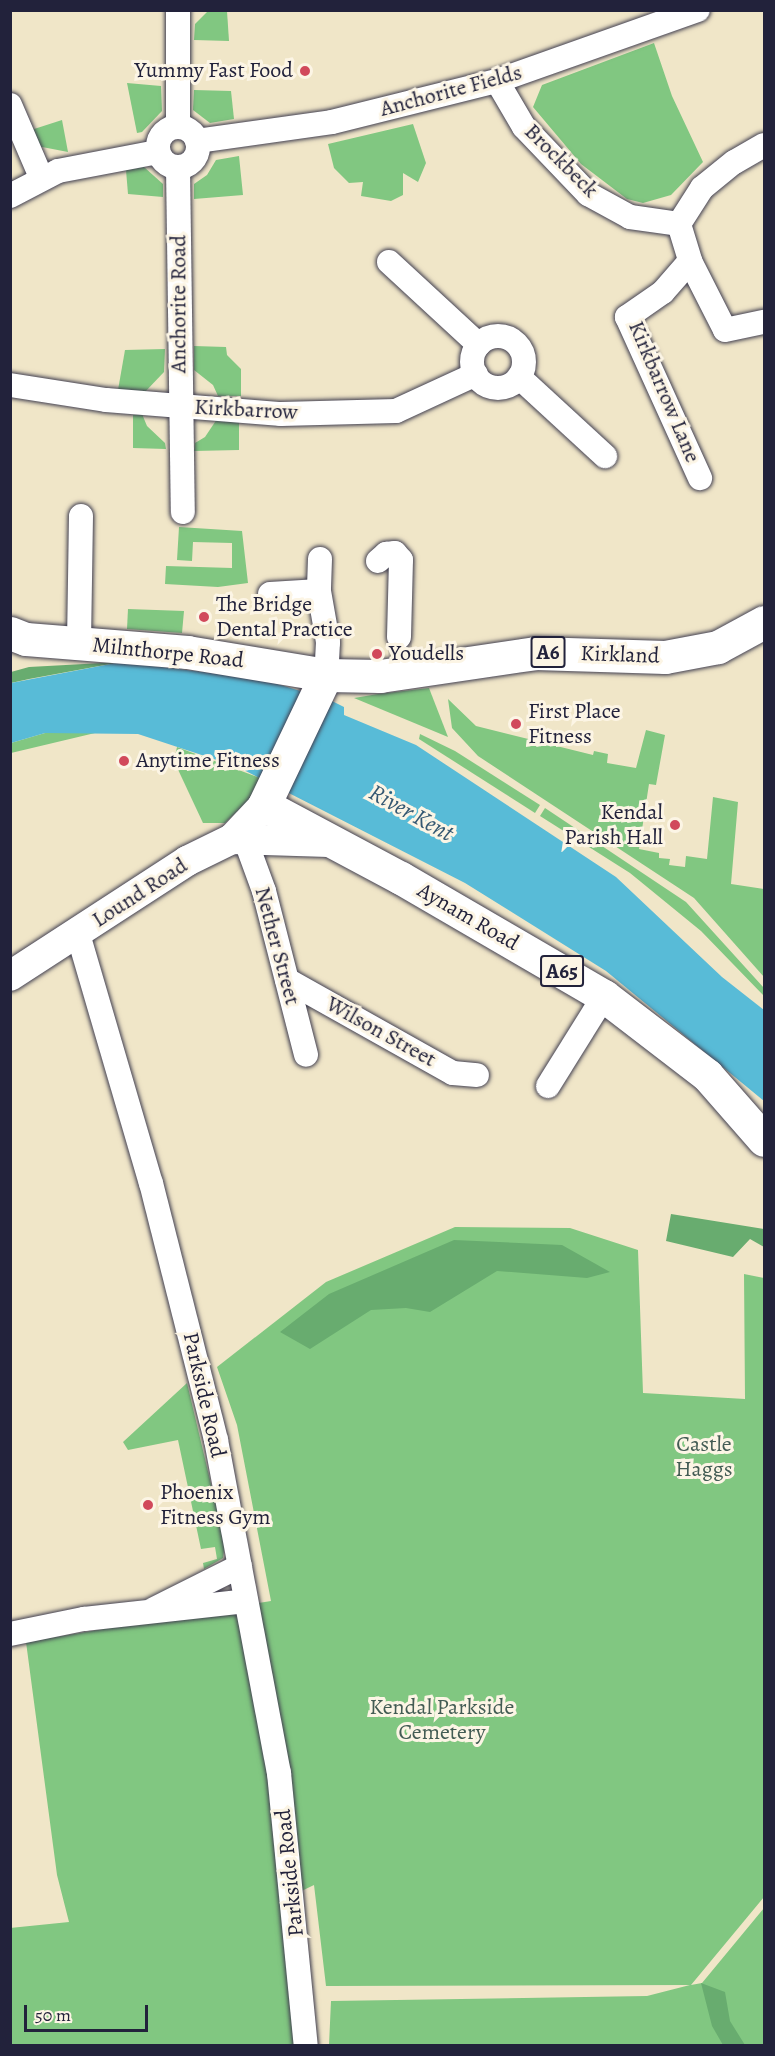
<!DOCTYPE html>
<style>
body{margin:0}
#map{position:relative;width:775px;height:2056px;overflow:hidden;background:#f0e6c8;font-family:Alegreya,serif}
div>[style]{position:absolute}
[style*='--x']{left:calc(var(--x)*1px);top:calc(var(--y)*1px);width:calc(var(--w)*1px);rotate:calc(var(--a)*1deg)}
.green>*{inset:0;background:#81c781}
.forest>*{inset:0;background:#68ac6f}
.water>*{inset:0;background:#58bbd7}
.minor-tunnel>*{height:24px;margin-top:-12px;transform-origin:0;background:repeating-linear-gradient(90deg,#c7bfac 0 24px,transparent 0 36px)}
.roads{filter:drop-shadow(0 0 2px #413f50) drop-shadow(0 0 2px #413f50)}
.minor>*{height:24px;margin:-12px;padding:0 12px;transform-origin:12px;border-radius:12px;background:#fff}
.minor>.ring{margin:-12px;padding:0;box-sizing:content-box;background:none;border:24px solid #fff;border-radius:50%}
.major>*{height:30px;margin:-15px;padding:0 15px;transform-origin:15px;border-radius:15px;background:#fff}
.highway>*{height:33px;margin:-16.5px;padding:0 16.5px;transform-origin:16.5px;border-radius:16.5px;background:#fff}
.dots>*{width:16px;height:16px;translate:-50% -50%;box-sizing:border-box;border:3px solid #fcf5e5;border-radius:50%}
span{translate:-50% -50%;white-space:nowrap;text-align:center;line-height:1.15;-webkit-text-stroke:6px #fcf5e5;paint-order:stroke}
.shield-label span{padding:2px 4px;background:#fcf5e5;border:2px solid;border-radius:4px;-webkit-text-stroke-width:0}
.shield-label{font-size:21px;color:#22223b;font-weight:700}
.poi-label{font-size:22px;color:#22223b}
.right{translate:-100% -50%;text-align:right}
.left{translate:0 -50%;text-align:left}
.street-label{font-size:22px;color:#22223b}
.park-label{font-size:22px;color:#435c54}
.water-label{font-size:24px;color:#355872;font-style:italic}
.frame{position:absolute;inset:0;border:12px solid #22223b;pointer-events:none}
.scale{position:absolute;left:24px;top:2005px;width:124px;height:27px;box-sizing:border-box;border:3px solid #22223b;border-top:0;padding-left:8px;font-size:18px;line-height:21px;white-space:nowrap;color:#22223b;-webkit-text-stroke:4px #fcf5e5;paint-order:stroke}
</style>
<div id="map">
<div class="green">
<div style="clip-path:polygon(209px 10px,227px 11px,229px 41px,194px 40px,195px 24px)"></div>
<div style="clip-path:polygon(654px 43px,672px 96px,703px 162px,671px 195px,643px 203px,627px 199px,581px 164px,533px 107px,542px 85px)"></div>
<div style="clip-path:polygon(127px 83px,161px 86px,162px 111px,142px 132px,137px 133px)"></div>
<div style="clip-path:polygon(194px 90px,231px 91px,234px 119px,210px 123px,193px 110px)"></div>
<div style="clip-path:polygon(62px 120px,68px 152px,37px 146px,31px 130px)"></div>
<div style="clip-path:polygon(413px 124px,426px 163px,418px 182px,403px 173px,403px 195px,391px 201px,361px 196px,363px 182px,349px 183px,334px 168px,328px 144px)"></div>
<div style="clip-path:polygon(239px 156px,243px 195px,194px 199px,194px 184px,207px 175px,216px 160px)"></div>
<div style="clip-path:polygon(144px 167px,163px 184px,163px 197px,128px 194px,126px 170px)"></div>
<div style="clip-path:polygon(194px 346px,226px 347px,227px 355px,241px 369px,241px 396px,218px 396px,213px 385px,194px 370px)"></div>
<div style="clip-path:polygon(165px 349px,164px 372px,144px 393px,118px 390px,125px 350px)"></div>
<div style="clip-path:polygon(142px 414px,147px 426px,165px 443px,166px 449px,133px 448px,133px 415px)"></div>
<div style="clip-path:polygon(217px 419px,239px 419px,239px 450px,194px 451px,195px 443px,205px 437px)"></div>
<div style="clip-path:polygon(179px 527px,242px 531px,248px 583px,218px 587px,165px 584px,166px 566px,232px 568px,232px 543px,193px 542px,192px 561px,177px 560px)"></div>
<div style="clip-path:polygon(128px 609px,184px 611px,182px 633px,127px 629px)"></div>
<div style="clip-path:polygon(429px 688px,448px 737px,354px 698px,378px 694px)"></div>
<div style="clip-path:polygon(448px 699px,476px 726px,593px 755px,594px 751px,608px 754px,607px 763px,636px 768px,646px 730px,665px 735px,656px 785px,649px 784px,639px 849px,659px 853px,659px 858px,670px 859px,669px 865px,685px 867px,686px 856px,707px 859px,713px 797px,738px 802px,731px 884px,764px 889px,764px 977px,694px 898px,478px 756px,452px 728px)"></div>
<div style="clip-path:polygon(45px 733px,95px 733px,11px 753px,11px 743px)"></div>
<div style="clip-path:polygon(420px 734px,455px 751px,540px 805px,535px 813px,419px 739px)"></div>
<div style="clip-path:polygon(177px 747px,263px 779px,259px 790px,225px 823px,203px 823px,174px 761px)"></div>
<div style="clip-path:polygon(545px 808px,686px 902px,764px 988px,764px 996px,701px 931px,630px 873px,540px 816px)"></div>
<div style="clip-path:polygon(455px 1227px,570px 1228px,638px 1250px,643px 1393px,745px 1399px,744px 1274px,764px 1278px,764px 1897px,691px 1985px,702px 1983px,764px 1908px,764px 2045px,329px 2045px,331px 2001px,647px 1996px,690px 1985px,326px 1986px,314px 1885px,287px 1898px,302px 2045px,11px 2045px,10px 1928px,69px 1922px,57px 1875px,26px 1642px,271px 1601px,237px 1425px,217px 1367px,326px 1282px)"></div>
<div style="clip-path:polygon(187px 1383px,225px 1543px,223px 1558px,204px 1569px,203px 1563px,217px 1559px,215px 1547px,201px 1549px,178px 1440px,128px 1450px,123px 1442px)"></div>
</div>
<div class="forest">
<div style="clip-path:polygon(121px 662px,29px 679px,11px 683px,11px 672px,29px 667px)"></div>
<div style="clip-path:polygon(671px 1214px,764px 1229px,764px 1247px,750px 1239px,733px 1257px,666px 1241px)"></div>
<div style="clip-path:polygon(454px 1240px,562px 1245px,610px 1272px,587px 1278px,497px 1271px,430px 1312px,406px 1308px,371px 1310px,310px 1349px,280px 1332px,329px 1294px)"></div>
<div style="clip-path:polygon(701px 1983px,725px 1992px,730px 2021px,745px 2045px,723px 2045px,712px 2026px)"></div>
</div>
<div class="water">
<div style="clip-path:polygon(121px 662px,261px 679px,330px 700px,344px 707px,344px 715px,416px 745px,616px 877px,722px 977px,764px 1010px,764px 1101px,606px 971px,465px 883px,238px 767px,138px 734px,45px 733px,11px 743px,11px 683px)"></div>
</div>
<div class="minor-tunnel">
<div style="--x:399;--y:637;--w:21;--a:85"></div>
</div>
<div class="roads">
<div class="minor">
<div style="--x:178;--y:10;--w:116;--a:90"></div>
<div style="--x:497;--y:81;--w:53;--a:59.6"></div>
<div style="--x:524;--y:127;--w:93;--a:46.3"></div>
<div style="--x:588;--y:194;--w:48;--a:28.7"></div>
<div style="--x:630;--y:217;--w:49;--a:8.1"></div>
<div style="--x:10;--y:105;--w:78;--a:66.7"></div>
<div class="ring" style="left:158px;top:127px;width:16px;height:16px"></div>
<div style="--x:197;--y:141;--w:136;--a:-8"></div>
<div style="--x:332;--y:122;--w:170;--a:-14"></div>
<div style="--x:497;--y:81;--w:213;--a:-19.5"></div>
<div style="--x:764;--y:145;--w:34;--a:150"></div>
<div style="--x:734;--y:162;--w:41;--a:140.9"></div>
<div style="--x:702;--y:188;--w:43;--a:122.6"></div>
<div style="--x:679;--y:224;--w:39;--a:73"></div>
<div style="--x:690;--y:261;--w:77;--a:63.1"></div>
<div style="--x:725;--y:330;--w:40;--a:-12"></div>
<div style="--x:178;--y:167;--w:345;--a:89.2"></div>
<div style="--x:10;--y:196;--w:54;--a:-27.5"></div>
<div style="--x:58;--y:171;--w:102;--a:-10.8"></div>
<div style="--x:690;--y:261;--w:41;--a:131.1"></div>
<div style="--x:663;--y:292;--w:44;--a:145.2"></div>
<div style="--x:627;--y:317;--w:177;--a:65.6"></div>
<div style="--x:389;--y:262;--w:122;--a:42.7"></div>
<div class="ring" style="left:472px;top:336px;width:28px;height:28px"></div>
<div style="--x:519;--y:377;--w:117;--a:42.6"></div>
<div style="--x:10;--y:385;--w:97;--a:8.9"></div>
<div style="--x:106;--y:400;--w:176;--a:4.6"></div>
<div style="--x:281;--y:414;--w:115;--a:-1.5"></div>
<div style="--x:396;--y:411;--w:88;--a:-24.8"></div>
<div style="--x:320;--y:559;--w:32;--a:92"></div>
<div style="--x:319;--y:591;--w:52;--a:80"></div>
<div style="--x:328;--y:642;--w:33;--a:93"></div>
<div style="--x:378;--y:561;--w:11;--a:-41"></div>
<div style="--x:386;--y:554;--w:9;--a:-6"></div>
<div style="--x:395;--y:553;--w:9;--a:49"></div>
<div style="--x:401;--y:560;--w:77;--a:91.5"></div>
<div style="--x:270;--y:594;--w:49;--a:-3.5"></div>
<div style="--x:79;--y:643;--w:127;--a:-89.1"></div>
<div style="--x:245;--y:839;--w:55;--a:69.9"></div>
<div style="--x:264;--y:891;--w:169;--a:75.6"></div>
<div style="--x:78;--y:934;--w:259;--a:73.7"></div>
<div style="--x:151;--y:1183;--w:265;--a:75.8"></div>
<div style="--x:216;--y:1440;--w:339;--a:79.3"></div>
<div style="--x:279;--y:1773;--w:274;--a:84.4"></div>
<div style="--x:287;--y:980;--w:190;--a:29.3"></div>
<div style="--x:453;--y:1073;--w:24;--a:5"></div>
<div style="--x:548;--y:1086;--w:106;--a:-58.1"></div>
<div style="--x:154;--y:1609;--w:96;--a:-26.6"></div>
<div style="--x:10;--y:1634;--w:76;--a:-11.5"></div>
<div style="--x:84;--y:1619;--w:163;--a:-6.3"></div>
</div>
<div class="major">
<div style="--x:232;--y:839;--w:97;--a:1.8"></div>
<div style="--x:10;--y:976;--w:211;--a:-33"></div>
<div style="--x:187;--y:861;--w:50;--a:-26.1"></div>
<div style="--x:232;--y:839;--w:47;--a:-46.7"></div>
</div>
<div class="highway">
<div style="--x:10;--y:633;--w:17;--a:21"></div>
<div style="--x:26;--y:639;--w:162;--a:4.6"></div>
<div style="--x:187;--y:652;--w:141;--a:9.4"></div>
<div style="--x:326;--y:675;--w:54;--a:1.1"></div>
<div style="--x:380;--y:676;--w:157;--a:-8.4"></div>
<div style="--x:535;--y:653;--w:130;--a:1.8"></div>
<div style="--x:665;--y:657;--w:54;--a:-10.7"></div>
<div style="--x:718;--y:647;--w:52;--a:-28.5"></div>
<div style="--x:326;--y:675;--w:144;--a:115.5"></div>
<div style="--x:264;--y:805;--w:155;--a:28.1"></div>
<div style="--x:401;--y:878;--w:235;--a:30.2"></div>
<div style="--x:604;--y:996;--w:130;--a:37.5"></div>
<div style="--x:707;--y:1075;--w:86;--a:48.8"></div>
</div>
</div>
<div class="dots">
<div style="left:305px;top:71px;background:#d1495b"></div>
<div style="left:204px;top:617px;background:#d1495b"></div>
<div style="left:377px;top:654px;background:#d1495b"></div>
<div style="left:516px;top:724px;background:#d1495b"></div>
<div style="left:124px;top:761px;background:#d1495b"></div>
<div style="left:675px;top:825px;background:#d1495b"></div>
<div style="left:148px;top:1505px;background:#d1495b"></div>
</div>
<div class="shield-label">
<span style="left:548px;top:652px">A6</span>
<span style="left:562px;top:971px">A65</span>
</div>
<div class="poi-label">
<span class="right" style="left:293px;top:71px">Yummy Fast Food</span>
<span class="left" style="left:216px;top:617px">The Bridge<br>Dental Practice</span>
<span class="left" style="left:389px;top:654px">Youdells</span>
<span class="left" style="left:528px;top:724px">First Place<br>Fitness</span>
<span class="left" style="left:136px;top:761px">Anytime Fitness</span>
<span class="right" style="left:663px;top:825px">Kendal<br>Parish Hall</span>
<span class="left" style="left:160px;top:1505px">Phoenix<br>Fitness Gym</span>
</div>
<div class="street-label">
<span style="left:451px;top:91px;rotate:-15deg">Anchorite Fields</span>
<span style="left:561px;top:161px;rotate:45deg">Brockbeck</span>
<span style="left:179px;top:304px;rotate:-90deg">Anchorite Road</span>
<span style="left:664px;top:392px;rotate:67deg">Kirkbarrow Lane</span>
<span style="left:246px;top:410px;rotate:3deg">Kirkbarrow</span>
<span style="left:168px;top:653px;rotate:6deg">Milnthorpe Road</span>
<span style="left:620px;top:655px;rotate:2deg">Kirkland</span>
<span style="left:140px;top:893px;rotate:-33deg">Lound Road</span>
<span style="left:468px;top:917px;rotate:30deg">Aynam Road</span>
<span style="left:277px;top:946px;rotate:75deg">Nether Street</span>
<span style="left:381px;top:1032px;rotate:29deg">Wilson Street</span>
<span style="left:204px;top:1395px;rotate:77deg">Parkside Road</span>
<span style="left:290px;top:1873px;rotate:-96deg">Parkside Road</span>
</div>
<div class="park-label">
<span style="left:704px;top:1457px">Castle<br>Haggs</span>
<span style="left:442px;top:1720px">Kendal Parkside<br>Cemetery</span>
</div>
<div class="water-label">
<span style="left:411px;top:813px;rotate:29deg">River Kent</span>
</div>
<div class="frame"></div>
<div class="scale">50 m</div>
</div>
